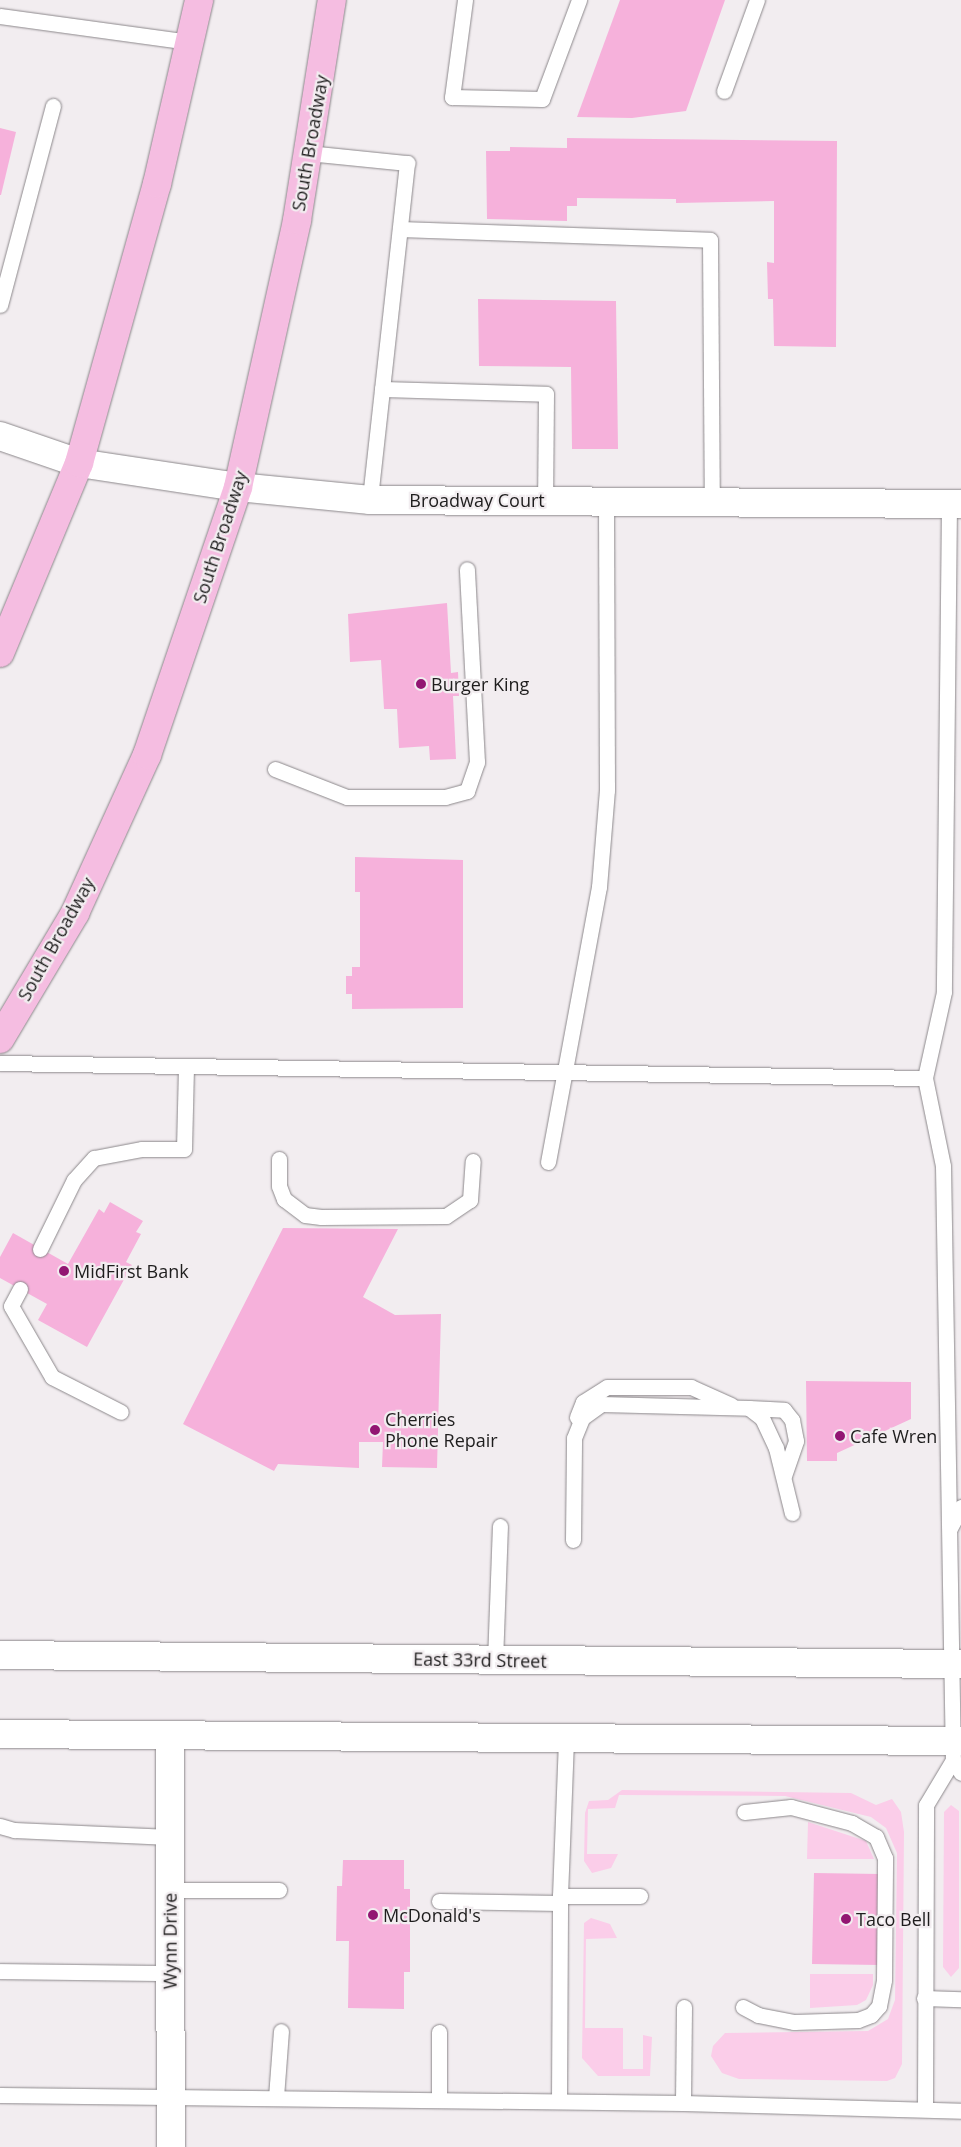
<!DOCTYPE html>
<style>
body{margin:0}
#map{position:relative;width:961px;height:2147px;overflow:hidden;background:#f2edf0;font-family:"Open Sans",sans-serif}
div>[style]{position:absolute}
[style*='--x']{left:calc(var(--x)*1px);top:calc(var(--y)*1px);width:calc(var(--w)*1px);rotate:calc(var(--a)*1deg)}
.green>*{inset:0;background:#fbcde9}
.building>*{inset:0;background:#f6b1db}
.roads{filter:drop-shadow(0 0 1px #8c888b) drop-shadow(0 0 1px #8c888b)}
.service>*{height:15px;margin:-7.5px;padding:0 7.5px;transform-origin:7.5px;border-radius:7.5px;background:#fff}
.minor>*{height:28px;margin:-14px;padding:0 14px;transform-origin:14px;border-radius:14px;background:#fff}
.secondary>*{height:28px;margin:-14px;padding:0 14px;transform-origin:14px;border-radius:14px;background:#fff}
.primary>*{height:28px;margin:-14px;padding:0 14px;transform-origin:14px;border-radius:14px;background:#f5bde1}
.dots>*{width:14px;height:14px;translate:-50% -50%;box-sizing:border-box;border:2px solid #f2edf0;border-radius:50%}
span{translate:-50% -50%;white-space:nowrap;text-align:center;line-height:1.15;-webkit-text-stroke:4.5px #f2edf0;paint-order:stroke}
.street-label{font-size:18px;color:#1e1d1d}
.poi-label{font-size:18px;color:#1e1d1d}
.left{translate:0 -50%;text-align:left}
</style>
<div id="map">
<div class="green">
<div style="clip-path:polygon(622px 1790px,851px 1793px,876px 1805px,892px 1799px,901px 1812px,904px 1832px,902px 2064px,895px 2078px,887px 2081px,739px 2079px,722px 2073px,711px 2056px,713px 2046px,725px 2033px,868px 2031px,888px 2019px,895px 2000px,897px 1853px,886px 1828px,871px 1817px,785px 1796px,619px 1795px,615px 1808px,588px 1809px,587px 1854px,618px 1854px,611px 1868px,592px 1873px,584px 1861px,585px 1813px,589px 1801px,608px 1800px)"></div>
<div style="clip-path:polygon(951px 1805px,959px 1811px,959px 1968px,951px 1977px,943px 1967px,944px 1812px)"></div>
<div style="clip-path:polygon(808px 1822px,866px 1841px,874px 1859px,807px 1859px)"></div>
<div style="clip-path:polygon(591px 1918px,610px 1924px,617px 1938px,586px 1939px,585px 2028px,623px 2028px,623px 2069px,643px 2069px,643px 2035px,652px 2037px,650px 2076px,598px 2076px,582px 2058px,584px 1923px)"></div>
<div style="clip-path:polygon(810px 1974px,873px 1974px,873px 1985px,866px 2000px,857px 2005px,810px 2008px)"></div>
</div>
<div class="building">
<div style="clip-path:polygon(620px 0,725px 0,686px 111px,632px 118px,577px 117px)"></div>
<div style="clip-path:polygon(0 128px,16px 132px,1px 195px,0 195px)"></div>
<div style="clip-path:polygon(567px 138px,837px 141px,836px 347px,774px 346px,773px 299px,768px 299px,767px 262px,774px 263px,774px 201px,676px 203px,676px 199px,577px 198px,577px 206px,567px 206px,567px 221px,487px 219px,486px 151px,510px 151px,510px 147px,567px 148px)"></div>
<div style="clip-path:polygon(478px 299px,616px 301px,618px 449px,572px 449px,571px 367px,479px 366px)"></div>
<div style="clip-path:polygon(447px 603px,451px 673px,458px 672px,459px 696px,453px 696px,456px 759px,430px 760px,429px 746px,399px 748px,397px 709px,384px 709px,381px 660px,350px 662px,348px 614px)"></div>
<div style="clip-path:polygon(355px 857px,463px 860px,463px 1008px,352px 1009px,352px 994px,346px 994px,346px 976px,352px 976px,352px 967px,360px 967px,360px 892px,355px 892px)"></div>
<div style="clip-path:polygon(110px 1202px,143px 1221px,136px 1232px,141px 1234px,126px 1262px,132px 1265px,87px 1347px,38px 1320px,47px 1304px,0 1278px,0 1257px,13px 1233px,68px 1264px,99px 1209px,104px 1213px)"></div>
<div style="clip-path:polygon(283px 1228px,398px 1229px,363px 1297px,395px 1315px,441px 1314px,437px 1468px,382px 1467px,383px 1442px,359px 1442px,359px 1468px,278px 1464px,274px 1471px,183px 1424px)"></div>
<div style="clip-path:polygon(806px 1381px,911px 1382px,911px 1419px,837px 1453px,837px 1461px,807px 1461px)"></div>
<div style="clip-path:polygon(343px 1860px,404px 1860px,404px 1889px,410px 1889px,410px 1972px,404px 1972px,404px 2009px,348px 2008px,349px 1941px,336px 1941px,337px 1886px,342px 1886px)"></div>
<div style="clip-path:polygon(814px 1873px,880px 1874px,879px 1965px,812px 1964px)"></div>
</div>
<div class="roads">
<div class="service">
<div style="--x:465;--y:0;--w:98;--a:97.6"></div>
<div style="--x:452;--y:97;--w:90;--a:1.3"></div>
<div style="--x:542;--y:99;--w:106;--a:-69.5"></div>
<div style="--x:0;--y:16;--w:193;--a:7.8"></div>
<div style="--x:724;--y:91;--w:97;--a:-70.1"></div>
<div style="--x:308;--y:153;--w:100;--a:5.8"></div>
<div style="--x:407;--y:163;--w:339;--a:96.3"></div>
<div style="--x:400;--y:229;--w:310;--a:2"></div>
<div style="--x:710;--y:240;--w:260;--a:89.6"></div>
<div style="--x:0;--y:305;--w:206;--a:-75.1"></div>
<div style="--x:382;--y:389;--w:164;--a:1.7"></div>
<div style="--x:546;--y:394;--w:106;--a:90.5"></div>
<div style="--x:949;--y:504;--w:488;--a:90.6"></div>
<div style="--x:944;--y:992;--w:88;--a:102.5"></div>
<div style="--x:925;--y:1078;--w:90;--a:78.4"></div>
<div style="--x:943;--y:1166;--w:594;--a:89.04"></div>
<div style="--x:953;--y:1760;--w:15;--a:58"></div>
<div style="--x:275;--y:769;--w:77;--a:21.3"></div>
<div style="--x:347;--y:797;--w:98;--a:0"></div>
<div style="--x:445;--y:797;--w:23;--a:-15"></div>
<div style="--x:467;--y:791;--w:31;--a:-71"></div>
<div style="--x:477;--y:762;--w:193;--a:-93"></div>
<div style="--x:0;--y:1063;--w:925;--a:0.93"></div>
<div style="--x:279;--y:1159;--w:27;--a:90"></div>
<div style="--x:279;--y:1186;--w:14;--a:69"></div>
<div style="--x:284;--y:1199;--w:26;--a:37"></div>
<div style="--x:305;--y:1215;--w:16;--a:7"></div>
<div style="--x:321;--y:1217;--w:125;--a:-0.5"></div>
<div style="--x:446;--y:1216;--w:29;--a:-34"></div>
<div style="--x:470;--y:1200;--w:39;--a:-86"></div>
<div style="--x:548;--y:1162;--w:280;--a:-79.5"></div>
<div style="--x:599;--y:887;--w:97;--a:-85.3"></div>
<div style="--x:607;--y:790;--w:290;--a:-90.2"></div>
<div style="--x:40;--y:1249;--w:77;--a:-63.8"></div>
<div style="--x:74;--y:1180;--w:30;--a:-48"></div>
<div style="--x:94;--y:1158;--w:49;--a:-10.6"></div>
<div style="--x:142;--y:1149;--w:42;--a:0"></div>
<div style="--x:184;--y:1149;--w:82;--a:-88.6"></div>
<div style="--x:20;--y:1289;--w:19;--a:118"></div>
<div style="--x:11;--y:1306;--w:82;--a:60"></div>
<div style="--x:52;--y:1377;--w:77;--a:26.9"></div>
<div style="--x:749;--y:1408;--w:35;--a:3"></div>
<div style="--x:784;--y:1410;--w:13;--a:51"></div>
<div style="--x:792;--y:1420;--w:21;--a:79"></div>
<div style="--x:796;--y:1441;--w:36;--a:109"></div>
<div style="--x:577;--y:1417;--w:16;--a:-68"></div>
<div style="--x:583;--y:1402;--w:28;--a:-32"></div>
<div style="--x:607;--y:1387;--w:84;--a:0"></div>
<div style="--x:691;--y:1387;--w:44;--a:24.2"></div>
<div style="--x:950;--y:1528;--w:24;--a:-62"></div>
<div style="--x:573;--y:1540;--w:102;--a:-89.4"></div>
<div style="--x:574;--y:1438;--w:22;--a:-68"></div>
<div style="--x:582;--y:1418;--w:24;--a:-36"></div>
<div style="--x:601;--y:1404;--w:148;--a:1.5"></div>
<div style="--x:749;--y:1408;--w:16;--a:38"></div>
<div style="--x:762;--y:1418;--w:33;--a:65"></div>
<div style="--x:776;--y:1448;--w:67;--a:76.2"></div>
<div style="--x:495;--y:1661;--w:135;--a:-87.9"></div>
<div style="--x:0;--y:1826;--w:15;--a:16"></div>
<div style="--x:14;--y:1830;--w:156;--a:2.6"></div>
<div style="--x:170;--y:1890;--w:109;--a:0"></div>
<div style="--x:560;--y:1896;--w:80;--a:0"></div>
<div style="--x:439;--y:1901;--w:121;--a:0.9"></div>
<div style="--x:0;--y:1971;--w:171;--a:0.7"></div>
<div style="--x:924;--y:1998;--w:37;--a:2"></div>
<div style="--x:743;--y:2007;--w:17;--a:28"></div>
<div style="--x:758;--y:2015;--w:37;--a:11"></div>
<div style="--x:794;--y:2022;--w:64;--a:-1.8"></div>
<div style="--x:858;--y:2020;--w:14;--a:-21"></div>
<div style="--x:871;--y:2015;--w:12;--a:-48"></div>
<div style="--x:879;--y:2006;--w:26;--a:-79"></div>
<div style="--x:884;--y:1980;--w:122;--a:-89.5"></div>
<div style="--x:885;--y:1858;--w:23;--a:-113"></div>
<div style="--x:876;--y:1837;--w:28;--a:-150"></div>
<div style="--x:852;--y:1823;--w:63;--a:-165.3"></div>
<div style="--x:791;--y:1807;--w:47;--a:173.9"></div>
<div style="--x:439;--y:2032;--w:67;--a:90"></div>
<div style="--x:0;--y:2095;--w:683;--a:0.67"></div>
<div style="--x:683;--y:2103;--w:278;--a:1.6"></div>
<div style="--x:276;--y:2097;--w:66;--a:-85.7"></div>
<div style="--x:559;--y:2101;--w:205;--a:-89.7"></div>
<div style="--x:560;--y:1896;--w:158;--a:-87.8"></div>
<div style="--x:683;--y:2103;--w:96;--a:-89.4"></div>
<div style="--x:925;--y:2108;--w:303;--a:-89.8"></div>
<div style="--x:926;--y:1805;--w:52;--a:-59"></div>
</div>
<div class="minor">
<div style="--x:0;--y:436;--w:83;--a:18.9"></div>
<div style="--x:79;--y:463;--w:161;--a:8.6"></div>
<div style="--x:238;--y:487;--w:133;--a:5.6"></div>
<div style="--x:370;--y:500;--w:591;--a:0.39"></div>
<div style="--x:170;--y:1736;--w:411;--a:89.9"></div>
</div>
<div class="secondary">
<div style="--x:0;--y:1655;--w:961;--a:0.54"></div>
<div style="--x:0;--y:1734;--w:961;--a:0.42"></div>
</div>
<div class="primary">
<div style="--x:0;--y:653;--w:206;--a:-67.4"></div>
<div style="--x:79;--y:463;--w:290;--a:-74.4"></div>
<div style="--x:157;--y:184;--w:189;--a:-77.1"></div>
<div style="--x:0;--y:1039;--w:147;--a:-59.2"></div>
<div style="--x:75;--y:913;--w:174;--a:-65.5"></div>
<div style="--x:147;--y:755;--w:283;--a:-71.2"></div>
<div style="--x:238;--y:487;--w:273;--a:-77.5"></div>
<div style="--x:297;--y:220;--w:223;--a:-81"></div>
</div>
</div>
<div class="dots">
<div style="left:421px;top:684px;background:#921672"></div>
<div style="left:64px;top:1271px;background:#921672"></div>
<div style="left:375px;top:1430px;background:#921672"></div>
<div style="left:840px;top:1436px;background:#921672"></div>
<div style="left:373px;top:1915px;background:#921672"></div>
<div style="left:846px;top:1919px;background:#921672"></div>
</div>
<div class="street-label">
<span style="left:310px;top:143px;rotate:-80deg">South Broadway</span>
<span style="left:477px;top:500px">Broadway Court</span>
<span style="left:220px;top:537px;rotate:-72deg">South Broadway</span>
<span style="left:56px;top:939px;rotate:-61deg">South Broadway</span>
<span style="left:480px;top:1660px;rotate:1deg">East 33rd Street</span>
<span style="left:170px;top:1941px;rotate:-90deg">Wynn Drive</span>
</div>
<div class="poi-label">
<span class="left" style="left:431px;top:684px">Burger King</span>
<span class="left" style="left:74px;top:1271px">MidFirst Bank</span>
<span class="left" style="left:385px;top:1430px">Cherries<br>Phone Repair</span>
<span class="left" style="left:850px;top:1436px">Cafe Wren</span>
<span class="left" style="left:383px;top:1915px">McDonald's</span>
<span class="left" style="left:856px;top:1919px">Taco Bell</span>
</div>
</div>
